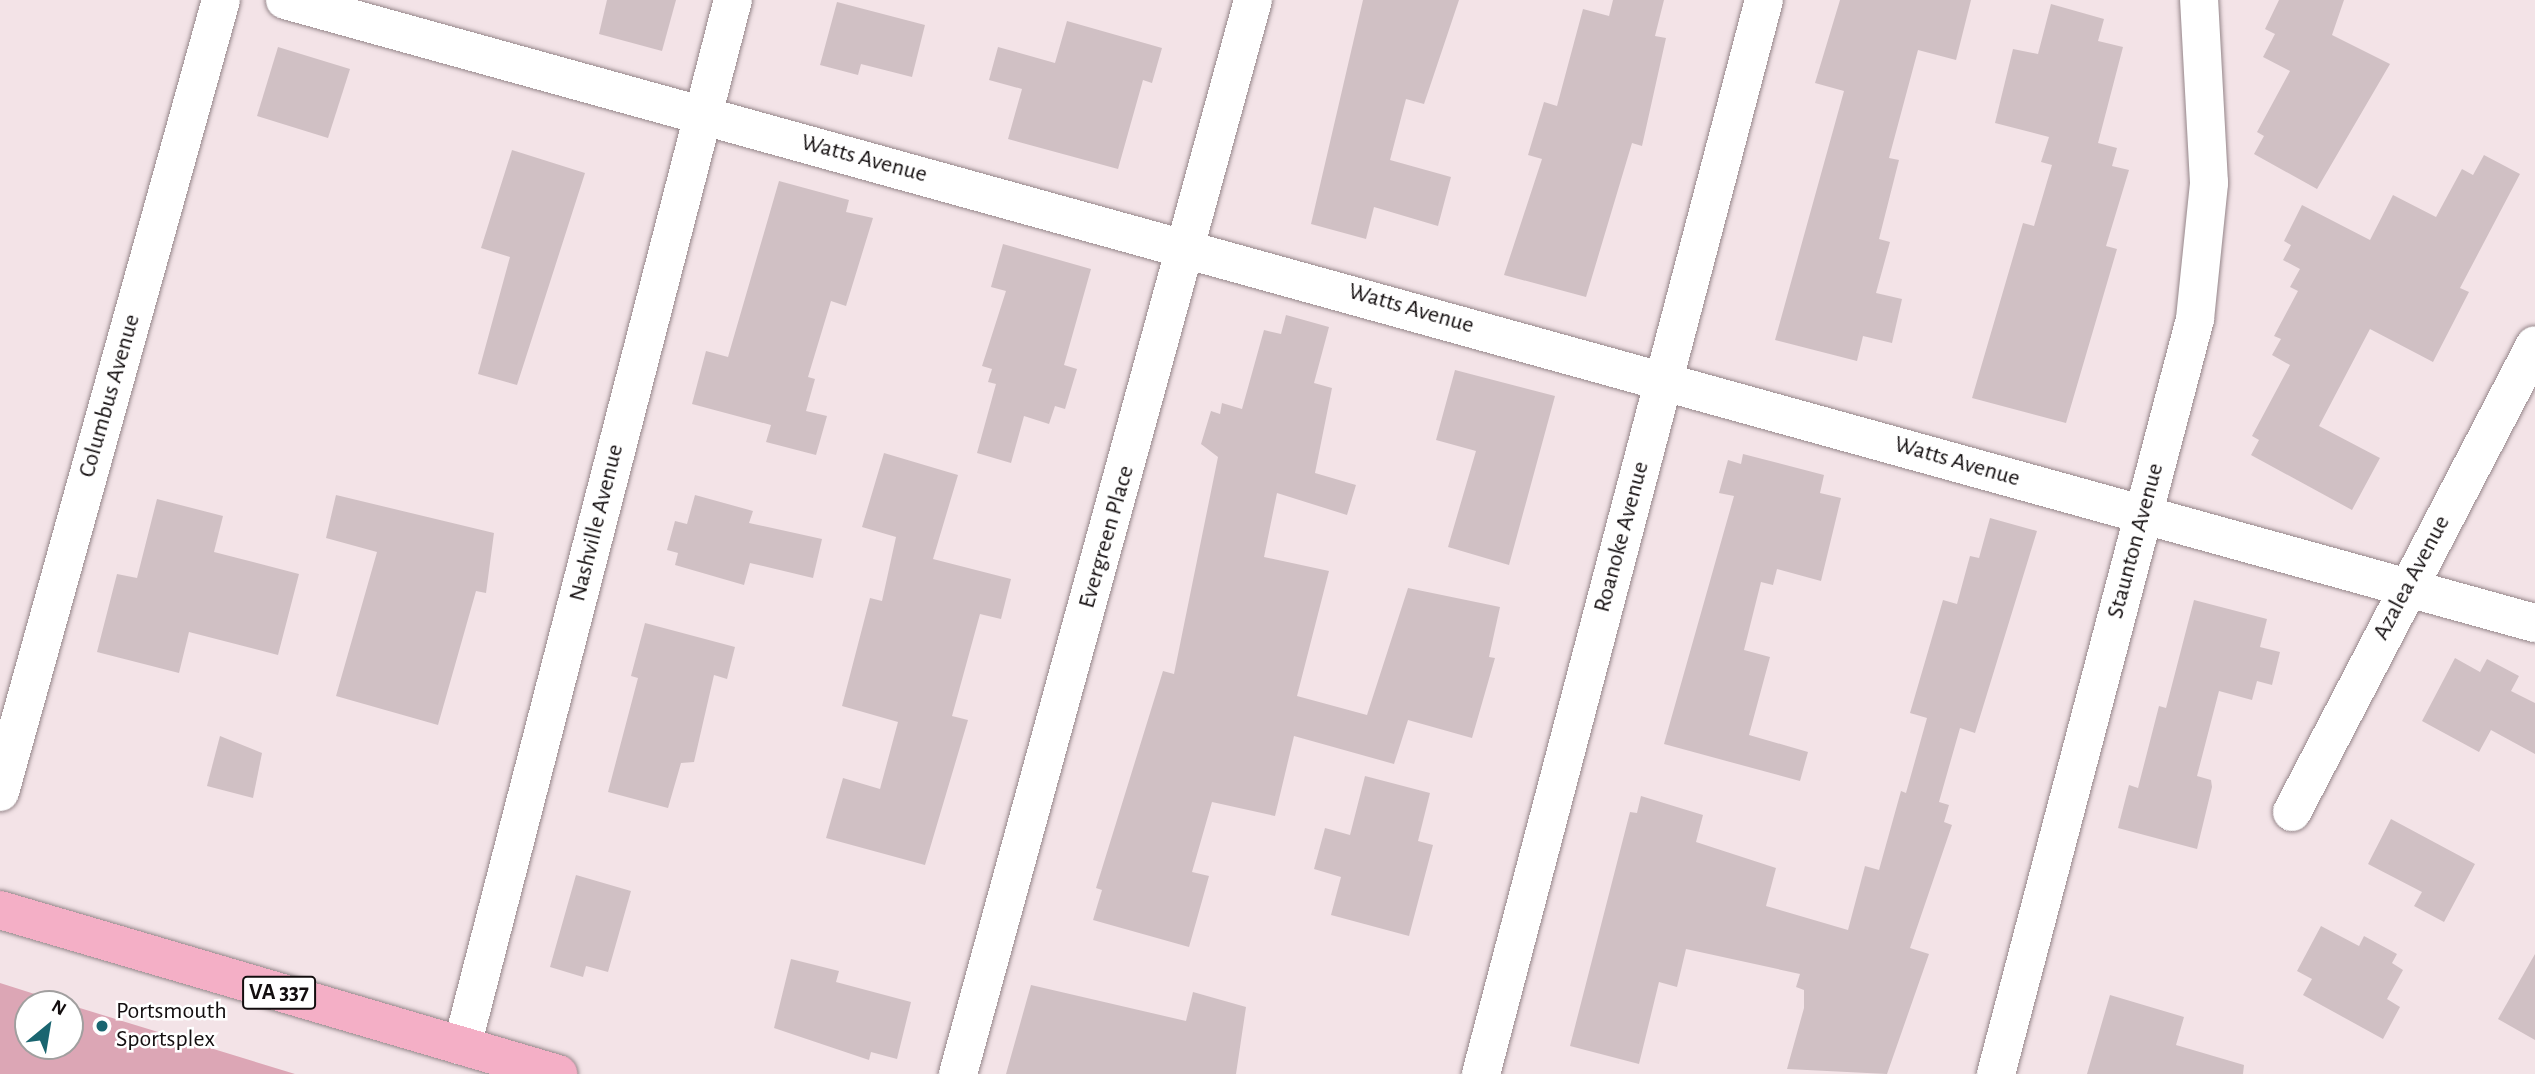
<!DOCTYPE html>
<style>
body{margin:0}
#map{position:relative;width:2535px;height:1074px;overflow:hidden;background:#f3e3e7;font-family:"Alegreya Sans",sans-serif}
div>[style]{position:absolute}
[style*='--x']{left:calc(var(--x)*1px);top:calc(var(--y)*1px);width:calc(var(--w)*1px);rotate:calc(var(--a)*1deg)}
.green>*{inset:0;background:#dca6b5}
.building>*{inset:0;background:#d0c0c4}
.roads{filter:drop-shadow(0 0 2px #95868a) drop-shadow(0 0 2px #95868a)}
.minor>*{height:38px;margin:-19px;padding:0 19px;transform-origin:19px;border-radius:19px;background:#fff}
.primary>*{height:38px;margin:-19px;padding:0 19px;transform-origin:19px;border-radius:19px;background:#f4afc6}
.dots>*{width:19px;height:19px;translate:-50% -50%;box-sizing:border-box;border:4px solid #fff;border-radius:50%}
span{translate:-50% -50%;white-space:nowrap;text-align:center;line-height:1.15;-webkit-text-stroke:5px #fff;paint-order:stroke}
.shield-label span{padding:2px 5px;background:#fff;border:2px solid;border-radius:5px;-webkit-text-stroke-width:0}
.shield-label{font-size:23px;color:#130e0f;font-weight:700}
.street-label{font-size:24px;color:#130e0f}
.poi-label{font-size:24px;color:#130e0f}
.left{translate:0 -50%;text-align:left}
.north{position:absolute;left:14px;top:990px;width:70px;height:70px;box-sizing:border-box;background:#fff;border:2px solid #a19f9f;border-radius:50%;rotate:30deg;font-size:19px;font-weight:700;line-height:28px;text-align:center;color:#130e0f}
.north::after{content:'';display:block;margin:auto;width:24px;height:32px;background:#1a6570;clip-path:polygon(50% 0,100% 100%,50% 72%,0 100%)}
</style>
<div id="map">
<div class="green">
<div style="clip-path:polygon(0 983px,66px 1004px,28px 1004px,28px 1046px,70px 1046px,70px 1005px,295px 1074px,0 1074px)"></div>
</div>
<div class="building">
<div style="clip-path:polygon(607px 0,676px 0,662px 51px,599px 34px)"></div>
<div style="clip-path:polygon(1363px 0,1459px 0,1424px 104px,1406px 99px,1390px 160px,1451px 177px,1438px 226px,1374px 207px,1366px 239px,1311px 224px)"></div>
<div style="clip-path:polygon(1613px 0,1664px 0,1655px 36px,1666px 38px,1642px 146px,1632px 143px,1586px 297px,1504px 275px,1542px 159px,1528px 155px,1544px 102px,1557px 106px,1583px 9px,1609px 16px)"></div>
<div style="clip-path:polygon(1840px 0,1971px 0,1956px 60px,1918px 50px,1889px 158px,1899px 160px,1879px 239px,1890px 242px,1876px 293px,1902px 299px,1892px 343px,1863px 336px,1857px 361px,1775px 340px,1844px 91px,1815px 83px)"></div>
<div style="clip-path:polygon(2279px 0,2344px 0,2332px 35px,2390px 64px,2317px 189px,2254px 154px,2264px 136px,2257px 132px,2290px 71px,2263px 57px,2275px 34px,2265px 29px)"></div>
<div style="clip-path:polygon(837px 2px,925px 25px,912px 77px,861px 64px,858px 75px,820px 65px)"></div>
<div style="clip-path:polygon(2051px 4px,2104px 19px,2098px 41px,2123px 47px,2098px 143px,2117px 148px,2112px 166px,2129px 170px,2106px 246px,2117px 249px,2066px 423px,1972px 398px,2023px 223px,2034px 226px,2052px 165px,2041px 162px,2049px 137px,1995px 123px,2013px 49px,2038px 54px)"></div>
<div style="clip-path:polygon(1067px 21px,1162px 48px,1152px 83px,1143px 80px,1118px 169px,1008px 139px,1022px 89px,989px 80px,998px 47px,1055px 63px)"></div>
<div style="clip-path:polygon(278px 47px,350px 69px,328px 138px,257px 116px)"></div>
<div style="clip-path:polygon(512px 150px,585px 173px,517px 385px,478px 374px,510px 257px,481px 248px)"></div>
<div style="clip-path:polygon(2484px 155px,2520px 174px,2460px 288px,2469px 292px,2433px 362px,2370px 329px,2319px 426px,2380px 458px,2352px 510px,2251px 455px,2259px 440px,2252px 436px,2290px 365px,2272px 355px,2281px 339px,2274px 336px,2298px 291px,2290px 287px,2300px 269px,2283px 260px,2291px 245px,2284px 241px,2302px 205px,2370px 240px,2393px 195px,2436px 217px,2462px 169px,2473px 175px)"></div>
<div style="clip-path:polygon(779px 181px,849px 200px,846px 212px,873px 218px,846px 306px,831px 301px,808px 377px,815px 379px,806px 411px,827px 416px,816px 455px,766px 442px,771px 425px,692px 404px,706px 351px,728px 357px)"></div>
<div style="clip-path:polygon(1003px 244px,1091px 269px,1064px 365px,1077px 369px,1065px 409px,1055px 406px,1049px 424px,1024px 416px,1011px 463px,977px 453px,996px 384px,988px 382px,992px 369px,982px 366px,1006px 291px,991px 287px)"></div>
<div style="clip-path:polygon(1286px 315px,1329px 327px,1314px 383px,1332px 388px,1315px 473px,1356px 485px,1347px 515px,1277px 493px,1264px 557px,1329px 571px,1297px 696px,1367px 715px,1408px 588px,1500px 607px,1489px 657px,1495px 658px,1472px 738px,1408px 720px,1394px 764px,1294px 736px,1275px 816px,1212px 802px,1192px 872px,1209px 876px,1189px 947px,1093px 920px,1102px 890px,1096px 888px,1163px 671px,1174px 674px,1218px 457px,1201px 444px,1211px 411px,1220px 414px,1222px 403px,1242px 409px,1264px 330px,1281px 334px)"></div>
<div style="clip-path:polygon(1455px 370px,1555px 396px,1509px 565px,1448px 547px,1476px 451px,1436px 440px)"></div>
<div style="clip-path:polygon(884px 453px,958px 475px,933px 559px,1011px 579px,1001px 619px,980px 614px,952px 716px,968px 720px,925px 865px,826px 838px,843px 778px,880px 789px,898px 722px,842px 706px,870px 598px,882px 601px,896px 537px,862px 527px)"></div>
<div style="clip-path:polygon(1743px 454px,1824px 475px,1820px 493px,1841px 498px,1821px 581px,1777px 569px,1773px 585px,1761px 582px,1744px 650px,1770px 657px,1749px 735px,1808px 752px,1800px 781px,1664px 744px,1734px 496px,1719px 493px,1728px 460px,1741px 464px)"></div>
<div style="clip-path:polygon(336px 495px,494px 533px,486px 593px,476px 591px,438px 725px,336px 696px,377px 552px,326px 538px)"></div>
<div style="clip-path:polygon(695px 495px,753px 511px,749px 523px,822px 539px,813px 578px,750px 563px,744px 585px,675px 565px,678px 553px,667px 550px,675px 521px,687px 524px)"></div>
<div style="clip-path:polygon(157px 499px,223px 516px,214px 552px,299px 574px,278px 655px,189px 632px,179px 673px,97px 652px,117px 574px,137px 578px)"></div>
<div style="clip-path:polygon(1990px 518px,2037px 531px,1975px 733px,1960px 728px,1939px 802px,1949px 805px,1944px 822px,1952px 825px,1910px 948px,1929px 954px,1887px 1074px,1787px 1069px,1804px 1008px,1804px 990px,1796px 987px,1800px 974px,1686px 949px,1677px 987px,1659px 982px,1639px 1064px,1570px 1046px,1630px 812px,1637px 813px,1641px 796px,1703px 815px,1696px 842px,1776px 868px,1766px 906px,1848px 930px,1865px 866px,1879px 870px,1901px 791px,1906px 793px,1927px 718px,1910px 713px,1943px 600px,1957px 604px,1970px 556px,1979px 558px)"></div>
<div style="clip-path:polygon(2194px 600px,2267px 619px,2260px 647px,2280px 652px,2272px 685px,2257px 681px,2252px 700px,2219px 691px,2197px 776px,2211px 780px,2212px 787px,2197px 849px,2118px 828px,2129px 785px,2138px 788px,2159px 706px,2166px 708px)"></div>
<div style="clip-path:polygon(645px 623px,735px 647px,727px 679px,714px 675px,694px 762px,681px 763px,668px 808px,608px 792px,638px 678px,631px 676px)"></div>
<div style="clip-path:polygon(2455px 658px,2480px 672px,2487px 659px,2519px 676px,2511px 691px,2535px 703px,2535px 754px,2491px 730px,2479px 752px,2422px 721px)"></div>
<div style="clip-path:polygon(220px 736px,262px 753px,253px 798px,207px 786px)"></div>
<div style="clip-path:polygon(1365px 776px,1430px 793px,1418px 841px,1433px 845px,1409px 936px,1331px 915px,1341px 877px,1314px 869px,1325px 828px,1350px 835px)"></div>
<div style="clip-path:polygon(2391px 819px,2475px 864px,2444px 922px,2414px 906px,2422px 892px,2368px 864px)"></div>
<div style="clip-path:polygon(576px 875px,631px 891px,608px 972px,586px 966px,583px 977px,550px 967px)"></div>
<div style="clip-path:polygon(2321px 926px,2359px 946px,2364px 936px,2397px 954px,2392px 963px,2403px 970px,2387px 999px,2400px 1007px,2383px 1039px,2303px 995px,2312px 979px,2297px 971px)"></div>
<div style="clip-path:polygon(2535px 954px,2535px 1040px,2498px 1019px)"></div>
<div style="clip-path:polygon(791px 959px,839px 971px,836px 982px,911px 1002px,897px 1059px,871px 1052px,869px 1060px,774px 1028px)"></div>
<div style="clip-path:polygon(1031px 985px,1186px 1021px,1193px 992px,1246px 1007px,1236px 1074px,1006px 1074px)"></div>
<div style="clip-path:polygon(2110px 995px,2184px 1017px,2176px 1045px,2244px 1065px,2243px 1074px,2087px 1074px)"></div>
</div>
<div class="roads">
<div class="minor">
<div style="--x:285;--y:0;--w:2335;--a:15.48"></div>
<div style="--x:0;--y:792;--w:822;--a:-74.41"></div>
<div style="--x:2292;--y:812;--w:526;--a:-62.51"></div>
<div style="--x:462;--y:1046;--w:1081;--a:-75.48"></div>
<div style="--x:958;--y:1074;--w:1114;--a:-74.64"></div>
<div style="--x:1481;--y:1074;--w:1111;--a:-75.24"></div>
<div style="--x:1996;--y:1074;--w:781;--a:-75.23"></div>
<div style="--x:2195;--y:319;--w:137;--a:-84.1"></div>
<div style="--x:2209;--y:183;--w:183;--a:-93.1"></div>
</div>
<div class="primary">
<div style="--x:0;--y:910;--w:582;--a:16.38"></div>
</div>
</div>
<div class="dots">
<div style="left:102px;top:1026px;background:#1a6570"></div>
</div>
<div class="shield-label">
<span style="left:279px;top:993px">VA 337</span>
</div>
<div class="street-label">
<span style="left:864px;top:159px;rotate:15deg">Watts Avenue</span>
<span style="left:1411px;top:309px;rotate:16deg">Watts Avenue</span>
<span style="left:110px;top:396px;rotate:-74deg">Columbus Avenue</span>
<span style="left:1957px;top:462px;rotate:16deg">Watts Avenue</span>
<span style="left:597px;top:523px;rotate:-76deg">Nashville Avenue</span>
<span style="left:1107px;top:537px;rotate:-74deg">Evergreen Place</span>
<span style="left:1622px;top:537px;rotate:-75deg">Roanoke Avenue</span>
<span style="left:2136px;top:541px;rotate:-75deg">Staunton Avenue</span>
<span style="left:2412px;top:578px;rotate:-62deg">Azalea Avenue</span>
</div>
<div class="poi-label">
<span class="left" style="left:116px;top:1026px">Portsmouth<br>Sportsplex</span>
</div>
<div class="north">N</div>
</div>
